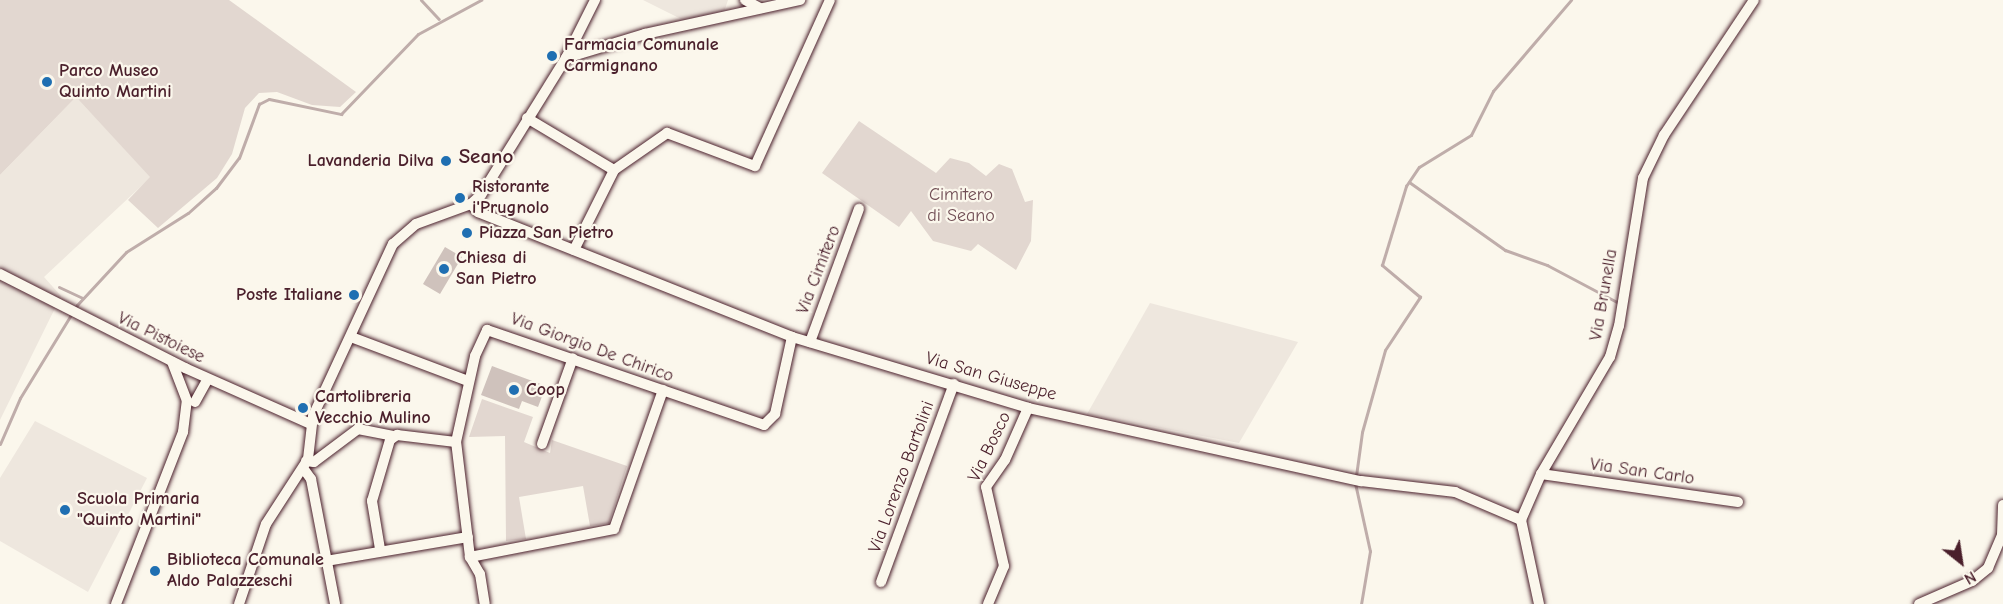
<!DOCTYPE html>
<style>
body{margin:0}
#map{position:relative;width:2003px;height:604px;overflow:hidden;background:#fbf7ec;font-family:"Comic Neue",sans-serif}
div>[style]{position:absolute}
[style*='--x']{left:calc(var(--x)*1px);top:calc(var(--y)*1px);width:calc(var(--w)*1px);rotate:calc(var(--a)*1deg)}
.built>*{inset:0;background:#eee7de}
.green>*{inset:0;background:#e2d7d0}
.stream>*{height:3px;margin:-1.5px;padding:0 1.5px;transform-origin:1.5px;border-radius:1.5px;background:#bfadaa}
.building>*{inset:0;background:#cfc2bc}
.roads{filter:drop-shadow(0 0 2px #4a1f2b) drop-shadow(0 0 2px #4a1f2b)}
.minor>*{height:10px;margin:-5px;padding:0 5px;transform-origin:5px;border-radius:5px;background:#fbf7ec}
.dots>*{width:16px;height:16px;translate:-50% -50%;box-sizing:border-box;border:3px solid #fbf7ec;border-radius:50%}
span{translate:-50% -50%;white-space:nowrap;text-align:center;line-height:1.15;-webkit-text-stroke:4.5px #fbf7ec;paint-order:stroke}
.poi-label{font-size:18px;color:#4a1f2b;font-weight:700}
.left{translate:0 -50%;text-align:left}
.right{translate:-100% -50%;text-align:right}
.park-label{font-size:18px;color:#704d54}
.street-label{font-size:18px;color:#4a1f2b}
.quarter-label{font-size:21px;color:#4a1f2b;font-weight:700}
.north{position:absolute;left:1931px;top:532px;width:60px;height:60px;-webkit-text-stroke:4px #fbf7ec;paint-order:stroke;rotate:150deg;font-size:16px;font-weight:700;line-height:24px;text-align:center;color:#4a1f2b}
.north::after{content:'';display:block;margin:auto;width:21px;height:27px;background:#4a1f2b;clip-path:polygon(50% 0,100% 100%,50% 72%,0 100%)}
</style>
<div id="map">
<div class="built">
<div style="clip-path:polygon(643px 0,728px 0,724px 12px,683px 20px)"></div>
<div style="clip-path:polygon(76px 97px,151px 177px,44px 277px,61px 296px,0 420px,0 175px)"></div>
<div style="clip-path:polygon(1150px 303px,1298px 342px,1239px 443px,1087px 414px)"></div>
<div style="clip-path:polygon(35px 421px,147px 478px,88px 592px,0 541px,0 478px)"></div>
</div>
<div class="green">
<div style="clip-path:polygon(0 0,229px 0,356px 92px,340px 107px,312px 105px,277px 92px,259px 93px,245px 108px,232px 154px,217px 178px,158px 228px,128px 200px,150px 177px,76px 97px,0 175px)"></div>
<div style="clip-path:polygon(859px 121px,936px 173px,950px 158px,969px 163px,986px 176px,999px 164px,1012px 169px,1025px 202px,1033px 200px,1031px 241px,1016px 270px,978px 244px,971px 251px,933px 241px,911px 211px,899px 227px,822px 173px)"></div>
<div style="clip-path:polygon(482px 399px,533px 417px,524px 442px,550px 453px,552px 440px,627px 466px,609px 523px,590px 526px,583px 486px,519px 497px,526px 539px,506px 541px,505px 436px,469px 437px)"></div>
</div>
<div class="stream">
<div style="--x:421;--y:0;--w:26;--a:47"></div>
<div style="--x:1409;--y:182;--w:118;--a:35.3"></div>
<div style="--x:1505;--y:250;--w:45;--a:19.7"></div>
<div style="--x:1547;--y:265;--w:79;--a:27.9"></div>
<div style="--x:59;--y:287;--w:26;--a:25"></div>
<div style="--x:0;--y:444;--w:50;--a:-66.5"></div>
<div style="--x:20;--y:398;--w:109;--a:-58.5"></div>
<div style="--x:77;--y:305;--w:72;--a:-47.2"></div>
<div style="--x:126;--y:252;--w:73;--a:-32.2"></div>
<div style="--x:188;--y:213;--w:38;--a:-42"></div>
<div style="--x:216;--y:188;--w:38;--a:-53"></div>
<div style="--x:239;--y:158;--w:58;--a:-69.7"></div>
<div style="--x:259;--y:104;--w:11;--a:-27"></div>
<div style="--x:269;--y:99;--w:74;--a:11.8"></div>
<div style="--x:341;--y:114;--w:111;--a:-46.1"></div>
<div style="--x:418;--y:34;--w:72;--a:-28.4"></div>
<div style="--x:1356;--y:476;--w:44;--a:-82.2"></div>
<div style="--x:1362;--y:432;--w:85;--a:-74.3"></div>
<div style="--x:1385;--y:350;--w:64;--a:-56.6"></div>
<div style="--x:1420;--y:297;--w:50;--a:-139.9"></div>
<div style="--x:1382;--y:265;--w:83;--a:-73.1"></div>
<div style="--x:1406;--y:186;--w:23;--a:-56"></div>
<div style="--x:1419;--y:167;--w:61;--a:-31.6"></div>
<div style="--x:1471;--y:135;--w:49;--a:-63.4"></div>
<div style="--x:1493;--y:91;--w:120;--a:-49.4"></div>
<div style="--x:1355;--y:483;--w:70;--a:77.6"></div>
<div style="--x:1370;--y:551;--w:54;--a:99.6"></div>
</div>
<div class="building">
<div style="clip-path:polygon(445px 247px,462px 257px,440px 294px,423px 284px)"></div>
<div style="clip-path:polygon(492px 366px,546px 386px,538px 407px,522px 401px,519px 409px,481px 395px)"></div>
</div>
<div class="roads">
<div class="minor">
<div style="--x:745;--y:0;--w:17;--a:28"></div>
<div style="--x:566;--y:58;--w:65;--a:-63.4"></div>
<div style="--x:527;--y:118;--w:101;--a:30.9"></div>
<div style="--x:614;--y:170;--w:65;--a:-34.9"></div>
<div style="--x:667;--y:133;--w:94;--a:20.6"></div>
<div style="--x:755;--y:166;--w:182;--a:-65.7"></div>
<div style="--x:471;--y:204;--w:11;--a:49"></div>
<div style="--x:478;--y:212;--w:338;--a:21.7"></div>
<div style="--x:792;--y:337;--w:246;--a:16.7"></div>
<div style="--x:1028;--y:408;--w:341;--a:12.4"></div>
<div style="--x:1361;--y:481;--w:95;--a:6.7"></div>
<div style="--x:1455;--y:492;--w:72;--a:23"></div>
<div style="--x:574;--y:250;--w:89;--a:-63.4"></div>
<div style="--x:0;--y:274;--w:208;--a:26.9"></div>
<div style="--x:185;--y:368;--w:138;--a:24"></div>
<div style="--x:351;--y:337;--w:125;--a:20.6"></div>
<div style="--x:810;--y:342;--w:142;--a:-69.8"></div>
<div style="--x:663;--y:390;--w:147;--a:109.4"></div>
<div style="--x:614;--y:529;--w:147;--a:169"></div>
<div style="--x:470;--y:557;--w:116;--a:-96.9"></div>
<div style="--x:456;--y:442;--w:88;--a:-77.5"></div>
<div style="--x:475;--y:356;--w:29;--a:-65"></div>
<div style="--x:487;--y:330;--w:293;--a:18.9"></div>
<div style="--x:764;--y:425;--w:16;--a:-45"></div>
<div style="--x:775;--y:414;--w:79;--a:-77.6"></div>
<div style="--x:195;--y:402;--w:26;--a:-61"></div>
<div style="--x:542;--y:444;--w:91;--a:-70.2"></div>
<div style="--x:306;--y:461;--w:8;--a:7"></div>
<div style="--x:314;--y:462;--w:55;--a:-36.9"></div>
<div style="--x:358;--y:429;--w:37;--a:11"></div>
<div style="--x:303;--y:468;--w:14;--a:54"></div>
<div style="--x:311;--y:479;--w:127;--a:79.1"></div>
<div style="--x:1541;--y:474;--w:199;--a:8.1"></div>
<div style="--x:380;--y:549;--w:49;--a:-99.5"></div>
<div style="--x:372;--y:501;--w:64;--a:-73.6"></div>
<div style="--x:390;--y:440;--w:9;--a:-36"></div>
<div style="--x:397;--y:435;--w:59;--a:6.8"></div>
<div style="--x:470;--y:557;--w:20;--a:60"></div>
<div style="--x:480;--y:574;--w:30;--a:81"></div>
<div style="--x:326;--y:561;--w:144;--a:-9.6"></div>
<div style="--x:881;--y:582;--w:211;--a:-69.8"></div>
<div style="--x:116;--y:604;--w:185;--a:-68.7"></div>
<div style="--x:183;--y:432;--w:31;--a:-83"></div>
<div style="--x:187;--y:401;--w:42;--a:-111"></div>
<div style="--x:239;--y:604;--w:84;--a:-71.4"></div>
<div style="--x:266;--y:524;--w:77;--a:-57.1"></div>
<div style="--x:308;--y:459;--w:43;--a:-83.4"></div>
<div style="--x:313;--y:416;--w:190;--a:-65.1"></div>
<div style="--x:393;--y:244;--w:30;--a:-41"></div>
<div style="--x:416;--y:224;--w:59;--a:-20"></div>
<div style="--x:471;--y:204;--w:13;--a:-42"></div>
<div style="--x:481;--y:195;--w:161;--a:-58.2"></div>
<div style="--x:566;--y:58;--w:83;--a:-16.9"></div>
<div style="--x:645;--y:34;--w:159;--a:-12.4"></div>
<div style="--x:988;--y:604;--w:41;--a:-67.2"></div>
<div style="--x:1004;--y:566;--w:81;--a:-102.8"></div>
<div style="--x:986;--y:487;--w:33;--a:-55"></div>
<div style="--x:1005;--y:460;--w:57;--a:-66.1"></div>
<div style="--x:1539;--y:604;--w:86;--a:-102.1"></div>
<div style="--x:1521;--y:520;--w:50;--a:-66.5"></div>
<div style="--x:1541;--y:474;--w:136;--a:-59.5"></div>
<div style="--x:1610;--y:357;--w:32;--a:-74"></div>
<div style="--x:1619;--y:326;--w:150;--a:-80.8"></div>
<div style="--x:1643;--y:178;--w:48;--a:-64"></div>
<div style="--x:1664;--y:135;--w:162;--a:-56.3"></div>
<div style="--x:1919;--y:604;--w:58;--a:-23.5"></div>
<div style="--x:1972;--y:581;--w:21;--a:-39"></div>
<div style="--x:1988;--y:568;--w:36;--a:-67"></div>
<div style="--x:2002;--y:535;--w:30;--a:-88"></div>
</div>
</div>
<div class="dots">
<div style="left:552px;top:56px;background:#1f6fb2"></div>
<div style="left:47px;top:82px;background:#1f6fb2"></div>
<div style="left:446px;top:161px;background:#1f6fb2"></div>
<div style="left:460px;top:198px;background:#1f6fb2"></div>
<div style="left:467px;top:233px;background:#1f6fb2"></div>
<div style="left:444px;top:269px;background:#1f6fb2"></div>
<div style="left:354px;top:295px;background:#1f6fb2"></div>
<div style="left:514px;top:390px;background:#1f6fb2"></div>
<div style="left:303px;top:408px;background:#1f6fb2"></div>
<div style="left:65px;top:510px;background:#1f6fb2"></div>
<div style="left:155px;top:571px;background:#1f6fb2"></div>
</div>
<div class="poi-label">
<span class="left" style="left:564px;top:56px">Farmacia Comunale<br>Carmignano</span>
<span class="left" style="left:59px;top:82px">Parco Museo<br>Quinto Martini</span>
<span class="right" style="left:434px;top:161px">Lavanderia Dilva</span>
<span class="left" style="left:472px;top:198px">Ristorante<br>i'Prugnolo</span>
<span class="left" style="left:479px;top:233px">Piazza San Pietro</span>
<span class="left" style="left:456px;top:269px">Chiesa di<br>San Pietro</span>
<span class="right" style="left:342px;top:295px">Poste Italiane</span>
<span class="left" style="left:526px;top:390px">Coop</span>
<span class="left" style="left:315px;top:408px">Cartolibreria<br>Vecchio Mulino</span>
<span class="left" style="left:77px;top:510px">Scuola Primaria<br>"Quinto Martini"</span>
<span class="left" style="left:167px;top:571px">Biblioteca Comunale<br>Aldo Palazzeschi</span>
</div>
<div class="park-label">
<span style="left:961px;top:206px">Cimitero<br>di Seano</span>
</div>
<div class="street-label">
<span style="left:819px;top:270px;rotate:-69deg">Via Cimitero</span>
<span style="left:1604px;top:295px;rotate:-80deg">Via Brunella</span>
<span style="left:161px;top:338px;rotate:26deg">Via Pistoiese</span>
<span style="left:592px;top:348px;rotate:20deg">Via Giorgio De Chirico</span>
<span style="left:991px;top:377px;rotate:16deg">Via San Giuseppe</span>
<span style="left:990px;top:447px;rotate:-64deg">Via Bosco</span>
<span style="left:1642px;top:472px;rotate:8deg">Via San Carlo</span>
<span style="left:902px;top:477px;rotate:-70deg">Via Lorenzo Bartolini</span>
</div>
<div class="quarter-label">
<span style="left:486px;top:156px">Seano</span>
</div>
<div class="north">N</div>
</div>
